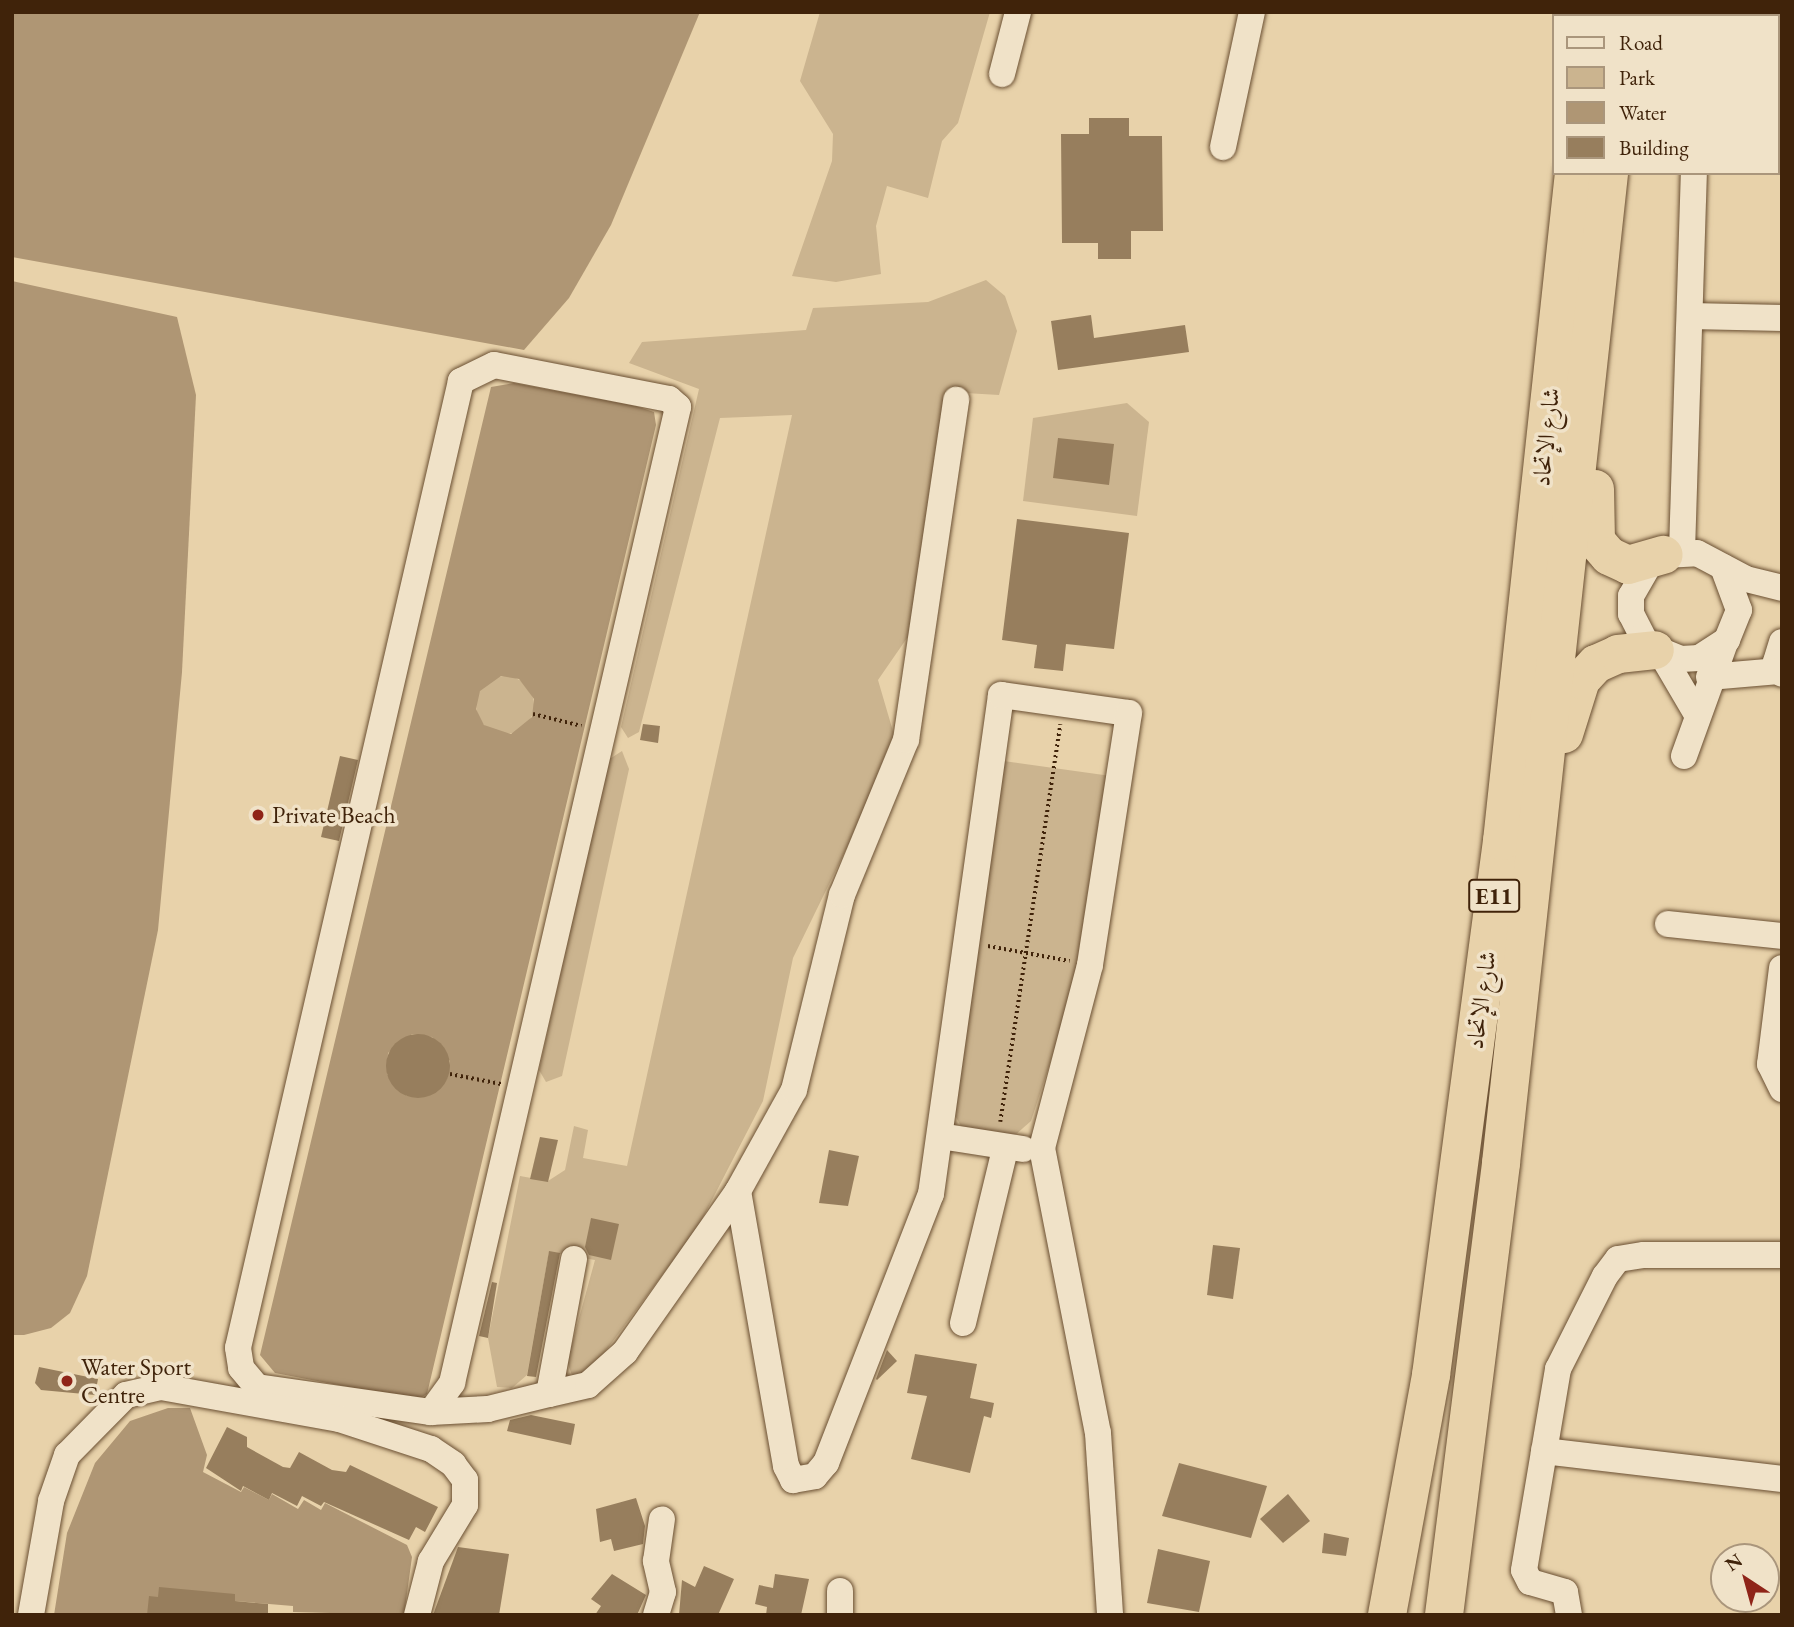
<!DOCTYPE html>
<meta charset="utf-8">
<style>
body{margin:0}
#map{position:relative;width:1794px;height:1627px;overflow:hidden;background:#e8d2aa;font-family:"EB Garamond",Amiri,serif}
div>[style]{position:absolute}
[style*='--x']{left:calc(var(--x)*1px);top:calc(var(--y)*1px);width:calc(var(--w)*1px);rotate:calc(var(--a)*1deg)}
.green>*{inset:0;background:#cbb48f}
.round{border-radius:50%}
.water>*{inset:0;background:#af9674}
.building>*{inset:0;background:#977e5d}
.path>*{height:3.5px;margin-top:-1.75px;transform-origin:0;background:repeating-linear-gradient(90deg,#40230a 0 2px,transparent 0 5.5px)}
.roads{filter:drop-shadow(0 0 2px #6a4f32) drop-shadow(0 0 2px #6a4f32)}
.minor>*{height:26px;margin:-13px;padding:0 13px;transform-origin:13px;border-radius:13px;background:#f0e2c8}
.highway>*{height:38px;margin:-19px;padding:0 19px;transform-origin:19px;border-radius:19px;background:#e8d2aa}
.dots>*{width:19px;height:19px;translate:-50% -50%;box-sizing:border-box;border:4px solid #f0e2c8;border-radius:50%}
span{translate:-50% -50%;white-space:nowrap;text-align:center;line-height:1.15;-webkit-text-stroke:7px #f0e2c8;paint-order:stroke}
.shield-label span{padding:2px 5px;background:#f0e2c8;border:2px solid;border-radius:5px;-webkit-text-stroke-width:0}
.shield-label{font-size:23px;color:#40230a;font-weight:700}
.street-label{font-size:24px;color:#40230a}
.poi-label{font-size:24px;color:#40230a}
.left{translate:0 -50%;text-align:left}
.frame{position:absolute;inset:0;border:14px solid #40230a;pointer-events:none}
.legend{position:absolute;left:1552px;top:14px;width:228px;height:161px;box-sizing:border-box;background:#f0e2c8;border:2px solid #aa967c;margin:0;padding:9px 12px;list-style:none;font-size:21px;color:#40230a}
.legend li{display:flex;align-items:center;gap:14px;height:35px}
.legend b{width:35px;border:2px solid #aa967c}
.north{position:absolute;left:1710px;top:1543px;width:70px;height:70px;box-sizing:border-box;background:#f0e2c8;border:2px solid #aa967c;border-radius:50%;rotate:324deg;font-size:19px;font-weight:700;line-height:28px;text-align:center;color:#40230a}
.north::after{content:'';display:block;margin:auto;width:24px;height:32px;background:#8f2418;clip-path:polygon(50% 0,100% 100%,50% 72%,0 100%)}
</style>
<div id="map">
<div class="green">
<div style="clip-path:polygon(820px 12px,990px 12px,958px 123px,942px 141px,928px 198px,887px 186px,876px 226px,881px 274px,836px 282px,792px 276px,832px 161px,833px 134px,800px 81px)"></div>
<div style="clip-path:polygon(986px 280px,1005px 296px,1017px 331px,999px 395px,948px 392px,916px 625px,878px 680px,897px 745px,793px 958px,763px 1101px,698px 1227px,587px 1376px,572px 1375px,567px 1362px,595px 1260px,549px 1252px,527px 1375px,512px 1388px,497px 1387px,488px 1338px,520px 1176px,548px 1181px,565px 1170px,574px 1126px,588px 1130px,583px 1158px,627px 1166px,792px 415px,720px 418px,639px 732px,628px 738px,621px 727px,699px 389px,629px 363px,642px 342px,806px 330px,813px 308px,928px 302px)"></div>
<div style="clip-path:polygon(1127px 403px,1149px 422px,1137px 516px,1023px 501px,1033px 418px)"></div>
<div class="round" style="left:476px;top:676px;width:58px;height:58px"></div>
<div style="clip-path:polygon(622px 751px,629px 769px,562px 1076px,546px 1082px,539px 1070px,608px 760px)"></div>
<div style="clip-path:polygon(996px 760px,1118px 777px,1078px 978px,1031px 1121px,1015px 1135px,962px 1128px,947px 1101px)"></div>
</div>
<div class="water">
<div style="clip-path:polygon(12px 12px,700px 12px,611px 225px,569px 298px,524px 350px,12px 257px)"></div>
<div style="clip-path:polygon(12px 281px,177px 317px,196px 395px,182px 672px,158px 930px,87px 1276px,70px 1313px,51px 1328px,24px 1335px,12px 1335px)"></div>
<div style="clip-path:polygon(evenodd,514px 383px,636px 406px,654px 412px,656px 425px,427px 1394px,417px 1400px,275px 1373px,260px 1355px,491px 387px,514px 383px,501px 676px,519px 679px,534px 699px,532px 717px,511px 734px,484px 725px,476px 709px,480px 691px,501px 676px,514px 383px,412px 1034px,432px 1037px,450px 1061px,447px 1079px,428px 1096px,407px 1096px,387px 1074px,388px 1053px,412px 1034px)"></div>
<div style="clip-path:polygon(168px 1408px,190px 1408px,207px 1455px,203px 1472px,241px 1492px,244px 1487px,269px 1500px,272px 1494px,298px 1509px,304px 1500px,321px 1510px,325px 1503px,407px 1545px,412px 1557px,404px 1615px,293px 1612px,293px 1606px,235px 1601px,235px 1594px,158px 1597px,147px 1615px,54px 1615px,67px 1533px,95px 1463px,130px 1421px)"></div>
</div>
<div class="building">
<div style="clip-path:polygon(1089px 118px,1129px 118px,1129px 136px,1162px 136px,1163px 231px,1131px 231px,1131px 259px,1098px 259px,1098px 243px,1062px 243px,1061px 134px,1089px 134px)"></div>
<div style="clip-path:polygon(1091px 315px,1094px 338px,1185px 325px,1189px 352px,1058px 370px,1051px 321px)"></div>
<div style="clip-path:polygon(1058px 438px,1114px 444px,1109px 485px,1053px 478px)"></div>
<div style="clip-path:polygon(1017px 519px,1129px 533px,1114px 649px,1066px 644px,1063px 671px,1034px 668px,1037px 645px,1002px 640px)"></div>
<div style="clip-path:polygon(643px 724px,660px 726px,658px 743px,640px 740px)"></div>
<div style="clip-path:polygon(340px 756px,358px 760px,339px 841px,321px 837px)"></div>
<div class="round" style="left:386px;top:1034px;width:64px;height:64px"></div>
<div style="clip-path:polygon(540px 1137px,558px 1140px,548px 1182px,530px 1179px)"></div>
<div style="clip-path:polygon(829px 1150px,859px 1156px,848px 1206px,819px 1203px)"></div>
<div style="clip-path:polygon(591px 1218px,619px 1224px,611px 1260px,589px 1255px,585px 1247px)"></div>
<div style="clip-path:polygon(1213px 1245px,1240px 1248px,1233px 1299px,1207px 1295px)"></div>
<div style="clip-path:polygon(549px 1251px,560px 1253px,536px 1377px,527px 1376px)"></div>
<div style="clip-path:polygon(492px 1282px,497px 1283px,488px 1338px,479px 1336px)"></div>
<div style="clip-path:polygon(887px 1350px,897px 1361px,877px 1380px,876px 1379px)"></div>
<div style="clip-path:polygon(915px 1354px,977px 1364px,970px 1398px,994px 1403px,991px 1418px,984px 1416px,970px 1473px,911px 1459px,927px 1396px,907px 1393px)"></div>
<div style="clip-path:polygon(39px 1367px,98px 1379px,95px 1395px,41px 1390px,35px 1383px)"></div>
<div style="clip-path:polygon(531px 1415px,575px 1424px,571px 1445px,507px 1431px,510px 1420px)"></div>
<div style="clip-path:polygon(227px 1427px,247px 1437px,247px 1447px,283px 1467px,290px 1468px,299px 1452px,332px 1470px,346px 1472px,350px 1465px,438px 1507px,425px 1532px,416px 1527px,409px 1540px,324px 1502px,321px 1506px,302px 1496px,297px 1506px,272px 1493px,269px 1500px,243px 1486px,241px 1491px,206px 1468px)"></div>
<div style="clip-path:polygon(1179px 1463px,1267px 1486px,1251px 1538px,1162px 1516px)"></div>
<div style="clip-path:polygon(1288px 1494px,1310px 1521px,1283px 1543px,1260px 1519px)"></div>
<div style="clip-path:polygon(636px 1498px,645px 1526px,643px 1544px,614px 1551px,611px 1539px,600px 1542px,596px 1509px)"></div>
<div style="clip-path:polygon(1324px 1533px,1349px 1538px,1346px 1556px,1322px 1553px)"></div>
<div style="clip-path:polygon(458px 1547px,509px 1554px,499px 1615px,433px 1615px)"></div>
<div style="clip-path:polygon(1158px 1549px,1210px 1561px,1199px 1612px,1147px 1603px)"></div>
<div style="clip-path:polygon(704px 1566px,734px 1579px,718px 1615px,679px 1615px,682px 1580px,695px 1587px)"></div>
<div style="clip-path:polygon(612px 1574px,646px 1595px,637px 1615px,595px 1615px,601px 1606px,591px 1599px)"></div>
<div style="clip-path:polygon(775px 1574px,809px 1579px,801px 1615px,766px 1615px,767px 1607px,755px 1604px,759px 1585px,773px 1588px)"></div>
<div style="clip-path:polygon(159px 1587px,235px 1594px,235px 1601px,268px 1604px,268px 1615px,147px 1615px,149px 1596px,158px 1597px)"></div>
</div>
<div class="path">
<div style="--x:533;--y:714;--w:50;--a:13.8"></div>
<div style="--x:988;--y:946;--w:83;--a:10.4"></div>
<div style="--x:450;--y:1074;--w:52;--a:11.1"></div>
<div style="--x:1000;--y:1122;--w:402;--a:-81.4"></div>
</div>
<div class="roads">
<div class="minor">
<div style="--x:1699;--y:16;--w:4;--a:-90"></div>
<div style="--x:1002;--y:74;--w:64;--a:-75.5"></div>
<div style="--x:1223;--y:147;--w:138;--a:-77.9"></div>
<div style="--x:1691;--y:316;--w:91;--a:1.3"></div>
<div style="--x:1682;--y:551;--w:378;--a:-88.2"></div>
<div style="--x:1723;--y:567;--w:46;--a:69.6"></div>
<div style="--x:1739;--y:610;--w:32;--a:112"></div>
<div style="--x:1727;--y:640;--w:33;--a:147"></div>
<div style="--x:1699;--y:658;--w:18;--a:177"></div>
<div style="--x:1681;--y:659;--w:37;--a:-158"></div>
<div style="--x:1647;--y:645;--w:35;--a:-117"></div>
<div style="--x:1631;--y:614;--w:18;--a:-90"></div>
<div style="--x:1631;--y:596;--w:36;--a:-60"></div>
<div style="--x:1649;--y:565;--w:18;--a:-34"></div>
<div style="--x:1664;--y:555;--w:33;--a:-3"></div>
<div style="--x:1697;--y:553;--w:55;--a:28"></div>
<div style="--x:1746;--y:579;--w:37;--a:14"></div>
<div style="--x:1782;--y:642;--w:21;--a:107"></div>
<div style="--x:1776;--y:662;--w:13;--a:63"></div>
<div style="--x:1662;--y:655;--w:67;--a:59.6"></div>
<div style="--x:1709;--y:677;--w:70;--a:-4.9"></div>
<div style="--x:1684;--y:756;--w:120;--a:-70.1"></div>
<div style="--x:1668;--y:924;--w:115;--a:6"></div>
<div style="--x:1782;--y:968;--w:97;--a:97.1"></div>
<div style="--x:1770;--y:1064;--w:28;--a:64"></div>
<div style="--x:940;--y:1136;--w:84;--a:8.9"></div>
<div style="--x:738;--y:1191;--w:115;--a:-61"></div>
<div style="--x:794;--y:1090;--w:201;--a:-76.2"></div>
<div style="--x:842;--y:895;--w:168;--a:-67.6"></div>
<div style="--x:906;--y:740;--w:344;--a:-81.6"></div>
<div style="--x:574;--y:1259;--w:137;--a:100.5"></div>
<div style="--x:549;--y:1394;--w:40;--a:-13"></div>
<div style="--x:588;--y:1385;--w:50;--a:-41.7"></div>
<div style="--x:625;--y:1352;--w:197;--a:-54.9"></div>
<div style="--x:738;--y:1191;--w:279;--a:80.1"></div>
<div style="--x:786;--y:1466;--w:16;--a:63"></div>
<div style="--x:793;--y:1480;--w:22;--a:-10"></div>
<div style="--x:815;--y:1476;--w:17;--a:-50"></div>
<div style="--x:826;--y:1463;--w:289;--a:-68.7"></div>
<div style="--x:931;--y:1194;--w:504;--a:-82.01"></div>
<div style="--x:1001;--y:695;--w:129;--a:8"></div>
<div style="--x:1129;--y:713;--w:255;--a:98.8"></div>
<div style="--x:1090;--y:965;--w:189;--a:104.7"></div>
<div style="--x:1042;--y:1148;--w:290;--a:78.9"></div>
<div style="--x:1098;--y:1433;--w:182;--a:86.2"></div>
<div style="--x:963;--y:1323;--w:178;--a:-76.4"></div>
<div style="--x:431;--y:1412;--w:36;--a:-54"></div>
<div style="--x:452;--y:1383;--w:1002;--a:-76.96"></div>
<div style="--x:678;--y:407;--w:12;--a:-138"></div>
<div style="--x:669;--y:399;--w:178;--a:-169"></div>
<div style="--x:494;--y:365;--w:37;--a:154"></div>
<div style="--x:461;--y:381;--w:992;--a:102.99"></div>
<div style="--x:238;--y:1348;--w:20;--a:81"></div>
<div style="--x:241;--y:1368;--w:25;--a:50"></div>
<div style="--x:257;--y:1387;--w:176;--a:8.2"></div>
<div style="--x:431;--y:1412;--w:57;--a:-3"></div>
<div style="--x:488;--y:1409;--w:63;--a:-13.8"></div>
<div style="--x:1544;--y:1451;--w:240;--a:6.7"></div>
<div style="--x:840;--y:1591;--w:24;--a:90"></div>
<div style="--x:31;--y:1615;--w:116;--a:-80"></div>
<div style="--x:51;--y:1501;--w:49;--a:-70.8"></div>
<div style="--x:67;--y:1455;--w:84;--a:-45.5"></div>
<div style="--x:126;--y:1395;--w:36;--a:-13"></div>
<div style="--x:161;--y:1387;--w:181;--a:10.2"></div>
<div style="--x:339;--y:1419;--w:97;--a:18.1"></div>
<div style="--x:431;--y:1449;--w:27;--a:34"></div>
<div style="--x:453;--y:1464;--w:20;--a:53"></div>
<div style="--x:465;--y:1480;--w:25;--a:90"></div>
<div style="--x:465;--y:1505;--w:66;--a:121.3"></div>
<div style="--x:431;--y:1561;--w:56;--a:104.5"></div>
<div style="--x:656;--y:1615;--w:24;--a:-73"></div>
<div style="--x:663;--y:1592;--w:32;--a:-103"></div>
<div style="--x:656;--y:1561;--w:42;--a:-81.9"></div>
<div style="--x:1569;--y:1615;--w:23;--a:-100"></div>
<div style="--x:1565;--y:1592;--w:36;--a:-164"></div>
<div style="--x:1530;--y:1582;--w:13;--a:-117"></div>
<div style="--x:1524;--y:1570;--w:204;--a:-80.4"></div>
<div style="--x:1558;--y:1369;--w:104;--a:-63.2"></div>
<div style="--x:1605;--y:1276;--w:21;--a:-53"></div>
<div style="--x:1618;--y:1259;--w:26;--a:-9"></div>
<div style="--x:1644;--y:1255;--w:138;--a:0"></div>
</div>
<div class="highway">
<div style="--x:1589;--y:16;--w:4;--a:-90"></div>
<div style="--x:1626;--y:16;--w:4;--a:-90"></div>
<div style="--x:1595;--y:489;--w:52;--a:88.9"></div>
<div style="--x:1596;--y:541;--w:20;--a:49"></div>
<div style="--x:1609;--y:556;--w:21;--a:25"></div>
<div style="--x:1628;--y:565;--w:37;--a:-16"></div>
<div style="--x:1564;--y:734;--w:57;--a:-72.5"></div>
<div style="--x:1581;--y:680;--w:22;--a:-47"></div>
<div style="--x:1596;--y:664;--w:24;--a:-24"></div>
<div style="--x:1618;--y:654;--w:37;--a:-6"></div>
<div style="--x:1387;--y:1615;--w:244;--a:-79.6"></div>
<div style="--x:1431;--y:1375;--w:539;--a:-82.43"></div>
<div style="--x:1502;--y:841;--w:672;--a:-83.85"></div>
<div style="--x:1444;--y:1615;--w:456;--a:-82.8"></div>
<div style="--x:1501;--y:1163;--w:996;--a:-83.77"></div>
</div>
</div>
<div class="dots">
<div style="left:258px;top:815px;background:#8f2418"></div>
<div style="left:67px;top:1381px;background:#8f2418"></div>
</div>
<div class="shield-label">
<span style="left:1494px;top:896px">E11</span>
</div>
<div class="street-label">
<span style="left:1546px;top:437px;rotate:-84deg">شارع الإتحاد</span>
<span style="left:1481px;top:1000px;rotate:-82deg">شارع الإتحاد</span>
</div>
<div class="poi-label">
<span class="left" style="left:272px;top:815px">Private Beach</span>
<span class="left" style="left:81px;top:1381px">Water Sport<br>Centre</span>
</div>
<div class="frame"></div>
<ul class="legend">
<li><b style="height:9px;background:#f0e2c8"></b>Road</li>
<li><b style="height:19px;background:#cbb48f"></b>Park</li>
<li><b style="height:19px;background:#af9674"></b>Water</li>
<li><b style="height:19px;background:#977e5d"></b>Building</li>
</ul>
<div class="north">N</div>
</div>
